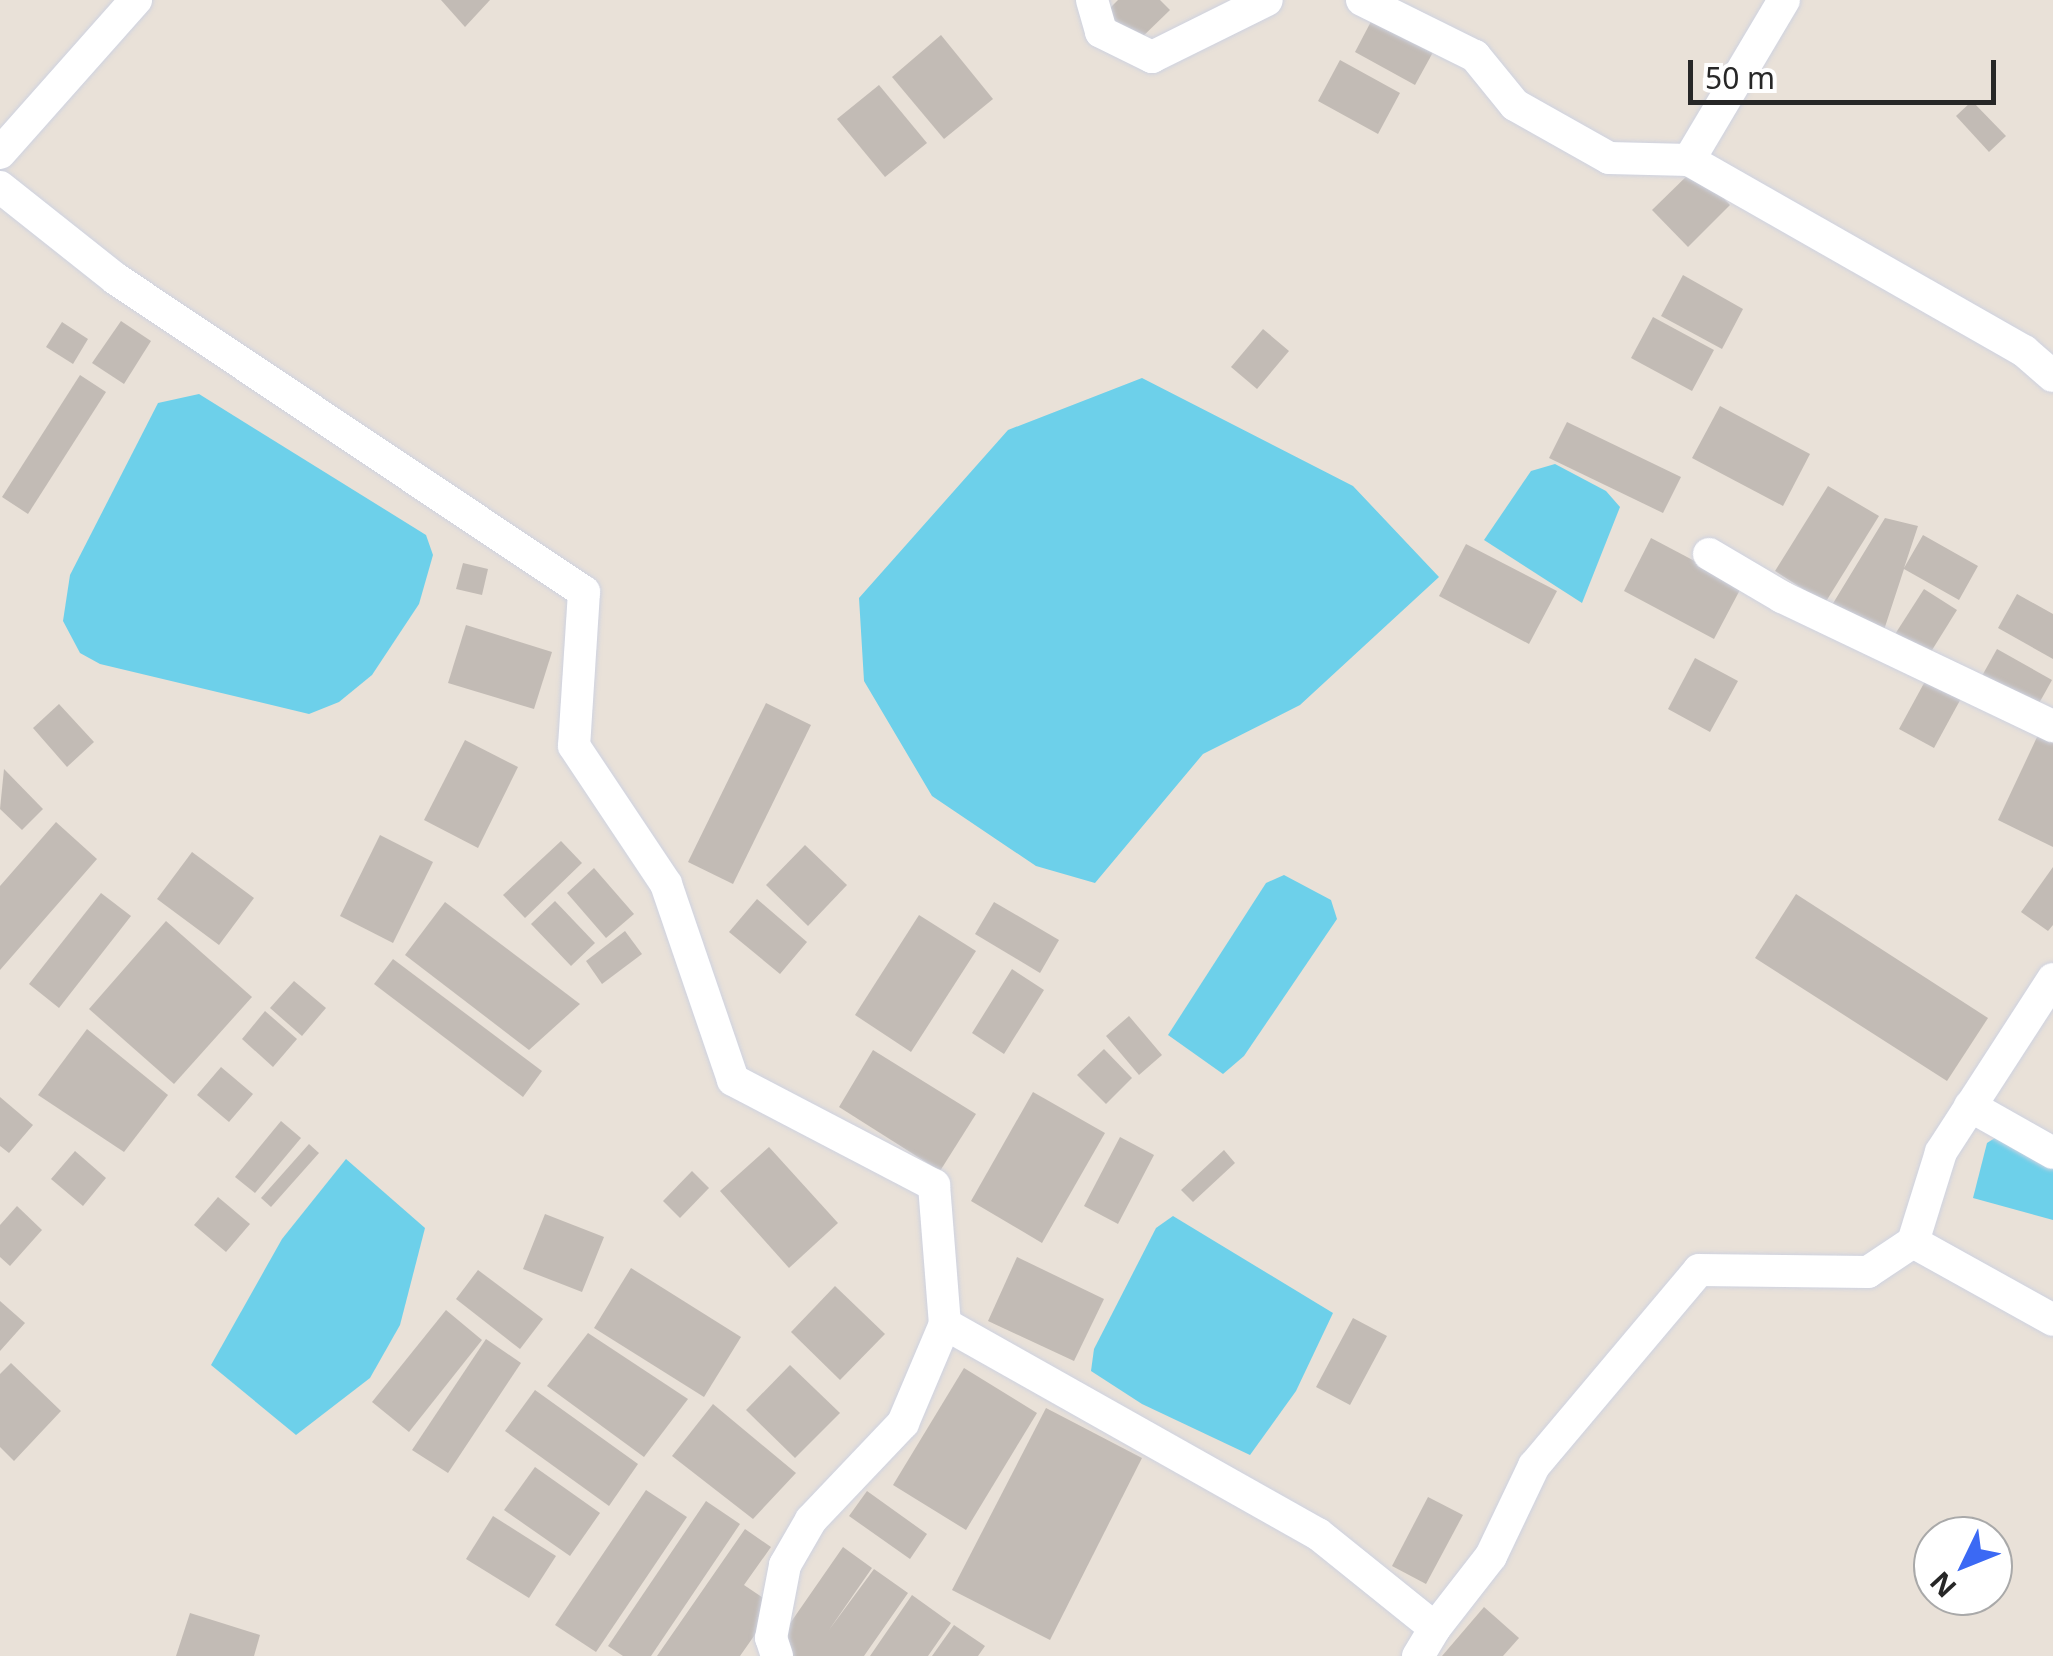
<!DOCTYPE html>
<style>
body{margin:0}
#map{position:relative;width:2053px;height:1656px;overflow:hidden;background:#e9e1d8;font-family:"Noto Sans",sans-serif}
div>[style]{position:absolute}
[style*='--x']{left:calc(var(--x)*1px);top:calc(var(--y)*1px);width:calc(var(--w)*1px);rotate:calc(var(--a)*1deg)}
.water>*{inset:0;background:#6dd0ea}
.building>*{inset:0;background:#c2bbb5}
.roads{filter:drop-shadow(0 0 2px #ced2e0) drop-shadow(0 0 2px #ced2e0)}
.street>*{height:32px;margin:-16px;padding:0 16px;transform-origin:16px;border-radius:16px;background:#fff}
span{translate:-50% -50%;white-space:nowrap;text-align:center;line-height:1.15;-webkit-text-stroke:8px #fff;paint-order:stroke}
.north{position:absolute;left:1913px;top:1516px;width:100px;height:100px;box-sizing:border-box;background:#fff;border:2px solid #a9a9a9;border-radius:50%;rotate:227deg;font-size:28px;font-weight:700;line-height:40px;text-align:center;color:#272727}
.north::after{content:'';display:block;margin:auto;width:35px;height:45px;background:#3b69f4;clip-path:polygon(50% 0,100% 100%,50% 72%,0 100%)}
.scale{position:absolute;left:1688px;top:60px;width:308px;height:45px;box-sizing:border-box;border:5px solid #272727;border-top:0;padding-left:12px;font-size:30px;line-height:35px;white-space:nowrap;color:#272727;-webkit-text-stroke:8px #fff;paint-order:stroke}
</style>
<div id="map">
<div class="water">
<div style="clip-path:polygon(1142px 378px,1353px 486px,1439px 577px,1300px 705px,1203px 754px,1095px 883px,1036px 866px,932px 796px,864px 681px,859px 598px,1008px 430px)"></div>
<div style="clip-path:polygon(199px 394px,426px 535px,433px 555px,419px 604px,372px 675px,339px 702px,309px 714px,100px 664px,80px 653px,63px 621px,70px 575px,158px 403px)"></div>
<div style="clip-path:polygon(1555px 464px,1606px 491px,1620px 507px,1582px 603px,1484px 540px,1531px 471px)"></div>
<div style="clip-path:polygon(1284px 875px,1331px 900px,1337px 919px,1244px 1056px,1223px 1074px,1168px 1035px,1266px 883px)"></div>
<div style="clip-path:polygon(1998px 1136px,2053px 1160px,2053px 1220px,1973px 1198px,1987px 1143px)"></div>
<div style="clip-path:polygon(346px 1159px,425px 1228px,400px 1325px,370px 1378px,296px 1435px,211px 1365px,282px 1239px)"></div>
<div style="clip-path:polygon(1173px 1216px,1333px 1313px,1296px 1391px,1250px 1455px,1142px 1404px,1091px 1371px,1094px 1349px,1156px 1228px)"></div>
</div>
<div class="building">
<div style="clip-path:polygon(441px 0,490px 0,465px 27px)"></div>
<div style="clip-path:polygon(1118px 0,1160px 0,1170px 10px,1136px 43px,1106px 12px)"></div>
<div style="clip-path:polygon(1376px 12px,1437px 45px,1415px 85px,1355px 52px)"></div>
<div style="clip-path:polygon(941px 35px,993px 99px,944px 139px,892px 77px)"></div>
<div style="clip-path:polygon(1340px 60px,1400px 93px,1378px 134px,1318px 101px)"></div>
<div style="clip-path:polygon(879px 85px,927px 143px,885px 177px,837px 119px)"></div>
<div style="clip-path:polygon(1972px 101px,2006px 136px,1989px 152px,1956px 116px)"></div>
<div style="clip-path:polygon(1695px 168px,1730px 205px,1688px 247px,1652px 210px)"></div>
<div style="clip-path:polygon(1683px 275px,1743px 309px,1722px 349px,1661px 316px)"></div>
<div style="clip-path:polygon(1653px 317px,1714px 350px,1692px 391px,1631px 358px)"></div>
<div style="clip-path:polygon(121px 321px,151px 341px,124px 384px,92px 363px)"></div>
<div style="clip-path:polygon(62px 322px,88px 339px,73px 364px,46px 347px)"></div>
<div style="clip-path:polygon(1263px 329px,1289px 351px,1257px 389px,1231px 367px)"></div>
<div style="clip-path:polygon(80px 375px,106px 392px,28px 514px,2px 497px)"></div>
<div style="clip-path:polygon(1720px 406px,1810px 454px,1783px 506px,1692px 458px)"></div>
<div style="clip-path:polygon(1567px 422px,1681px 477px,1663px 513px,1549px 458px)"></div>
<div style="clip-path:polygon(1828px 486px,1879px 516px,1825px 603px,1775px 571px)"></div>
<div style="clip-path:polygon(1885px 518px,1918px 526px,1904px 568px,1923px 535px,1978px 566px,1959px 600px,1904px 569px,1882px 636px,1832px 605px)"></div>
<div style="clip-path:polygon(1651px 538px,1742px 586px,1714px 639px,1624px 591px)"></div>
<div style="clip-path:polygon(1466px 544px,1557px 591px,1529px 644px,1439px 596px)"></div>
<div style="clip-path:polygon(463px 563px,488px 569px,482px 595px,456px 589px)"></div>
<div style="clip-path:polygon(1924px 589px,1957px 610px,1924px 663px,1890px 642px)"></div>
<div style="clip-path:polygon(2017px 594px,2053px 614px,2053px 659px,1998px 628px)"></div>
<div style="clip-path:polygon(466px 625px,552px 652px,534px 709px,448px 683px)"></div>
<div style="clip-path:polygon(1997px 649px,2052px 680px,2033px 714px,1978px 683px)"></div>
<div style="clip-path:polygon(1695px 658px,1738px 681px,1710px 732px,1668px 709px)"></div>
<div style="clip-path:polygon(1929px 674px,1964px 693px,1934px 748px,1899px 729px)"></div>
<div style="clip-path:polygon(766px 703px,811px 725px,733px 884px,688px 862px)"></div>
<div style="clip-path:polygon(59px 704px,94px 742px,67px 767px,33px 728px)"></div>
<div style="clip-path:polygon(2038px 735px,2053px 743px,2053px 847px,1998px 820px)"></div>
<div style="clip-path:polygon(465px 740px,518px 767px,478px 848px,424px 820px)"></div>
<div style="clip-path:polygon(4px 769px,43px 809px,22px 830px,0 809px)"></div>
<div style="clip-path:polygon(56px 822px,97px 859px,0 970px,0 886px)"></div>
<div style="clip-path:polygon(380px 835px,433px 862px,393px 943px,340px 916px)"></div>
<div style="clip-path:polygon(561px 841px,582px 863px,525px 918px,503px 895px)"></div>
<div style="clip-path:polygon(805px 845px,847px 885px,808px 926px,766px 885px)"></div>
<div style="clip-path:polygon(192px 852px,254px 898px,219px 945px,157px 899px)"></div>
<div style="clip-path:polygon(2053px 867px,2053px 925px,2048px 931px,2021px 912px)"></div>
<div style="clip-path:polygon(594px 868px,634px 914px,606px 938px,567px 893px)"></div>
<div style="clip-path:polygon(101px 893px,131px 916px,59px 1008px,29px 984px)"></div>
<div style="clip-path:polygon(1796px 894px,1988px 1018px,1947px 1081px,1755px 958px)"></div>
<div style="clip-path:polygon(757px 899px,807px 942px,780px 974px,729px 932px)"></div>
<div style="clip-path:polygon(555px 901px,595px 943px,571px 966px,531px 924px)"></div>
<div style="clip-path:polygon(445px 902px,580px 1004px,529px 1050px,405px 955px)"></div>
<div style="clip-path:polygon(994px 902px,1059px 940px,1040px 973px,975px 934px)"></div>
<div style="clip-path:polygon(919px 915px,976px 951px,911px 1052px,855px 1015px)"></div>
<div style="clip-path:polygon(166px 921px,252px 997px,174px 1084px,89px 1009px)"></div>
<div style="clip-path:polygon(625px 931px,642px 954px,602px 984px,586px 961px)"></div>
<div style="clip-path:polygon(393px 959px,542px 1071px,523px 1097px,374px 984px)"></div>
<div style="clip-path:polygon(1012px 969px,1044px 990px,1004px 1054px,972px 1033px)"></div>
<div style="clip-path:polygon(294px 981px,326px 1008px,302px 1036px,270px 1008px)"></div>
<div style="clip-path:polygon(265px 1011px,297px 1039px,273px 1067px,242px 1039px)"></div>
<div style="clip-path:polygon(1129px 1016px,1162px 1055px,1139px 1075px,1106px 1036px)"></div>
<div style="clip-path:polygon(87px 1029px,168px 1095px,124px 1152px,38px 1095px)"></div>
<div style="clip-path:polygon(1104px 1049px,1132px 1078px,1106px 1104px,1077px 1075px)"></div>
<div style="clip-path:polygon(873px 1050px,976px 1114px,940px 1171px,839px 1107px)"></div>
<div style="clip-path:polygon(221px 1067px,253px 1094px,229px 1122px,197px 1095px)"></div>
<div style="clip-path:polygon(1033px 1092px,1105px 1133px,1042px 1243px,971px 1201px)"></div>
<div style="clip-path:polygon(0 1097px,33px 1125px,9px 1153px,0 1146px)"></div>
<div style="clip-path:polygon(281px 1121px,301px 1138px,255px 1193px,235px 1177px)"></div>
<div style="clip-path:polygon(1120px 1137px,1154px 1155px,1118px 1224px,1084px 1206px)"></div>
<div style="clip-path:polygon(309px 1144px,319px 1153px,271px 1207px,261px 1198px)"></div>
<div style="clip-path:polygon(769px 1147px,838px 1223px,789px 1268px,720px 1191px)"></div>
<div style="clip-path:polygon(1224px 1150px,1235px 1163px,1193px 1202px,1181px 1190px)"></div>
<div style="clip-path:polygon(75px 1151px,106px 1178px,83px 1206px,51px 1179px)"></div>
<div style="clip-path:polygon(692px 1171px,709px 1188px,680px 1218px,663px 1201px)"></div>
<div style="clip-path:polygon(218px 1197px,250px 1224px,226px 1252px,194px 1225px)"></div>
<div style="clip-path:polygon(17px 1206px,42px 1230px,10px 1266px,0 1257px,0 1225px)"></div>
<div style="clip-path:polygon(545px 1214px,604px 1237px,582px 1292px,523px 1269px)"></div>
<div style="clip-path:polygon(1017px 1257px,1104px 1299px,1074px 1361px,988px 1321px)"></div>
<div style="clip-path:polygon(631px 1268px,741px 1337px,704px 1397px,594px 1328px)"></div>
<div style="clip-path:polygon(478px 1270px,543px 1319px,520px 1349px,456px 1299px)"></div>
<div style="clip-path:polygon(835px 1286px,885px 1334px,840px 1380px,791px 1332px)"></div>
<div style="clip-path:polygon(0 1301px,25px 1323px,0 1351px)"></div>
<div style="clip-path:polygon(446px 1310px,482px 1340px,409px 1432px,372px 1402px)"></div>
<div style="clip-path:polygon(1353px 1318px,1387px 1336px,1350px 1405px,1316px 1387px)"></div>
<div style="clip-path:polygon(588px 1333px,688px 1399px,644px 1457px,547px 1386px)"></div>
<div style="clip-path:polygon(486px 1339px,521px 1363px,448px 1473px,412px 1450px)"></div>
<div style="clip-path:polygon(11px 1363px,61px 1411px,14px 1461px,0 1447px,0 1374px)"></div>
<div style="clip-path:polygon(790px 1365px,840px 1413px,795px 1458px,746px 1410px)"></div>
<div style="clip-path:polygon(964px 1368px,1037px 1413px,966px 1530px,893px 1485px)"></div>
<div style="clip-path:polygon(535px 1390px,638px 1464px,609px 1506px,505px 1431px)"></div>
<div style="clip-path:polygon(713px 1404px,796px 1473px,753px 1519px,672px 1456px)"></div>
<div style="clip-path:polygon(1046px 1408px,1142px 1458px,1050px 1640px,952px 1590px)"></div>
<div style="clip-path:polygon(535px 1467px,600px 1513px,570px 1556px,504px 1510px)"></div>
<div style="clip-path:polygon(646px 1490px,687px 1517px,596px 1652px,555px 1625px)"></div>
<div style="clip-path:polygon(867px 1491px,927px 1534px,910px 1559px,849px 1516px)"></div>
<div style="clip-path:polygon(1428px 1497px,1463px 1515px,1426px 1584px,1392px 1566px)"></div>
<div style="clip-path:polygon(706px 1501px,740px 1524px,651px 1656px,623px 1656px,608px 1646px)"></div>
<div style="clip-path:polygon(493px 1516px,556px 1556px,529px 1598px,466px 1559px)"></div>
<div style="clip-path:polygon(745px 1529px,771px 1547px,744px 1585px,775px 1606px,740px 1656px,657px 1656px)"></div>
<div style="clip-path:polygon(843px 1547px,872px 1568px,829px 1630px,874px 1569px,908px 1593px,864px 1656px,790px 1656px,775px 1645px)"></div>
<div style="clip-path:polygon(912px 1595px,951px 1623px,928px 1656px,870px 1656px)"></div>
<div style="clip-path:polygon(1484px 1607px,1519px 1638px,1503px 1656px,1442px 1656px)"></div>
<div style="clip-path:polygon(190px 1613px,260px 1635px,254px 1656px,176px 1656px)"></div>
<div style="clip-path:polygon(954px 1625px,985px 1646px,978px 1656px,932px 1656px)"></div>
</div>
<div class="roads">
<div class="street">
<div style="--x:1092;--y:0;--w:33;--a:74"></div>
<div style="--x:1101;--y:32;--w:57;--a:26.1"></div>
<div style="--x:1152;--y:57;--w:128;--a:-26.4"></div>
<div style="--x:1362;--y:0;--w:126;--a:26.4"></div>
<div style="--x:1475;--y:56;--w:63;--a:50.8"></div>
<div style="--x:1515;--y:105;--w:108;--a:29.4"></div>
<div style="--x:1609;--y:158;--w:80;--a:1.4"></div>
<div style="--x:1689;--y:160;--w:386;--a:29.7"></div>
<div style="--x:2024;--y:351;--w:38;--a:41"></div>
<div style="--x:0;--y:153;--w:205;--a:-48.4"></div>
<div style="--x:1689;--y:160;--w:186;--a:-59.3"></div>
<div style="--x:0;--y:187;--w:148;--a:38.4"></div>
<div style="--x:116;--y:279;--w:563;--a:33.77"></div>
<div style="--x:584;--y:592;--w:154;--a:93.7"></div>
<div style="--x:574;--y:746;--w:166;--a:56.3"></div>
<div style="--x:666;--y:884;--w:207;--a:71.1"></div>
<div style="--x:733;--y:1080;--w:227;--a:27.6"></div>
<div style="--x:934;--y:1185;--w:139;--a:85.5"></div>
<div style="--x:945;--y:1324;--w:428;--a:29.4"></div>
<div style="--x:1318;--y:1534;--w:150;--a:38.8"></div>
<div style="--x:1435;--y:1628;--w:33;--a:121"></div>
<div style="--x:1709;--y:554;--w:85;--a:30.5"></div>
<div style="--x:1782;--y:597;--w:300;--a:25.5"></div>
<div style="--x:1970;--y:1106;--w:95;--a:29.5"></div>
<div style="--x:1913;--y:1242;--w:160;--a:29.1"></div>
<div style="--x:1435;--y:1628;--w:91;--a:-52.1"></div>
<div style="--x:1491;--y:1556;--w:100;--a:-64.5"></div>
<div style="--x:1534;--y:1466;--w:256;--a:-49.9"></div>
<div style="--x:1699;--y:1270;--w:169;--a:0.7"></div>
<div style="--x:1868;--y:1272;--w:54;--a:-33.7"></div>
<div style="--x:1913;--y:1242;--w:94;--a:-72.7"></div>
<div style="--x:1941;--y:1152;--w:206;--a:-57.1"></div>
<div style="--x:777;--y:1656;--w:19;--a:-108"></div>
<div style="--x:771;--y:1638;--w:74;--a:-79.1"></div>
<div style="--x:785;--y:1565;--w:52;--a:-60"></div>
<div style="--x:811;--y:1520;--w:134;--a:-46.5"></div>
<div style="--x:903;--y:1423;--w:108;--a:-67"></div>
</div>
</div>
<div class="north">N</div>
<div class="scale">50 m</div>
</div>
